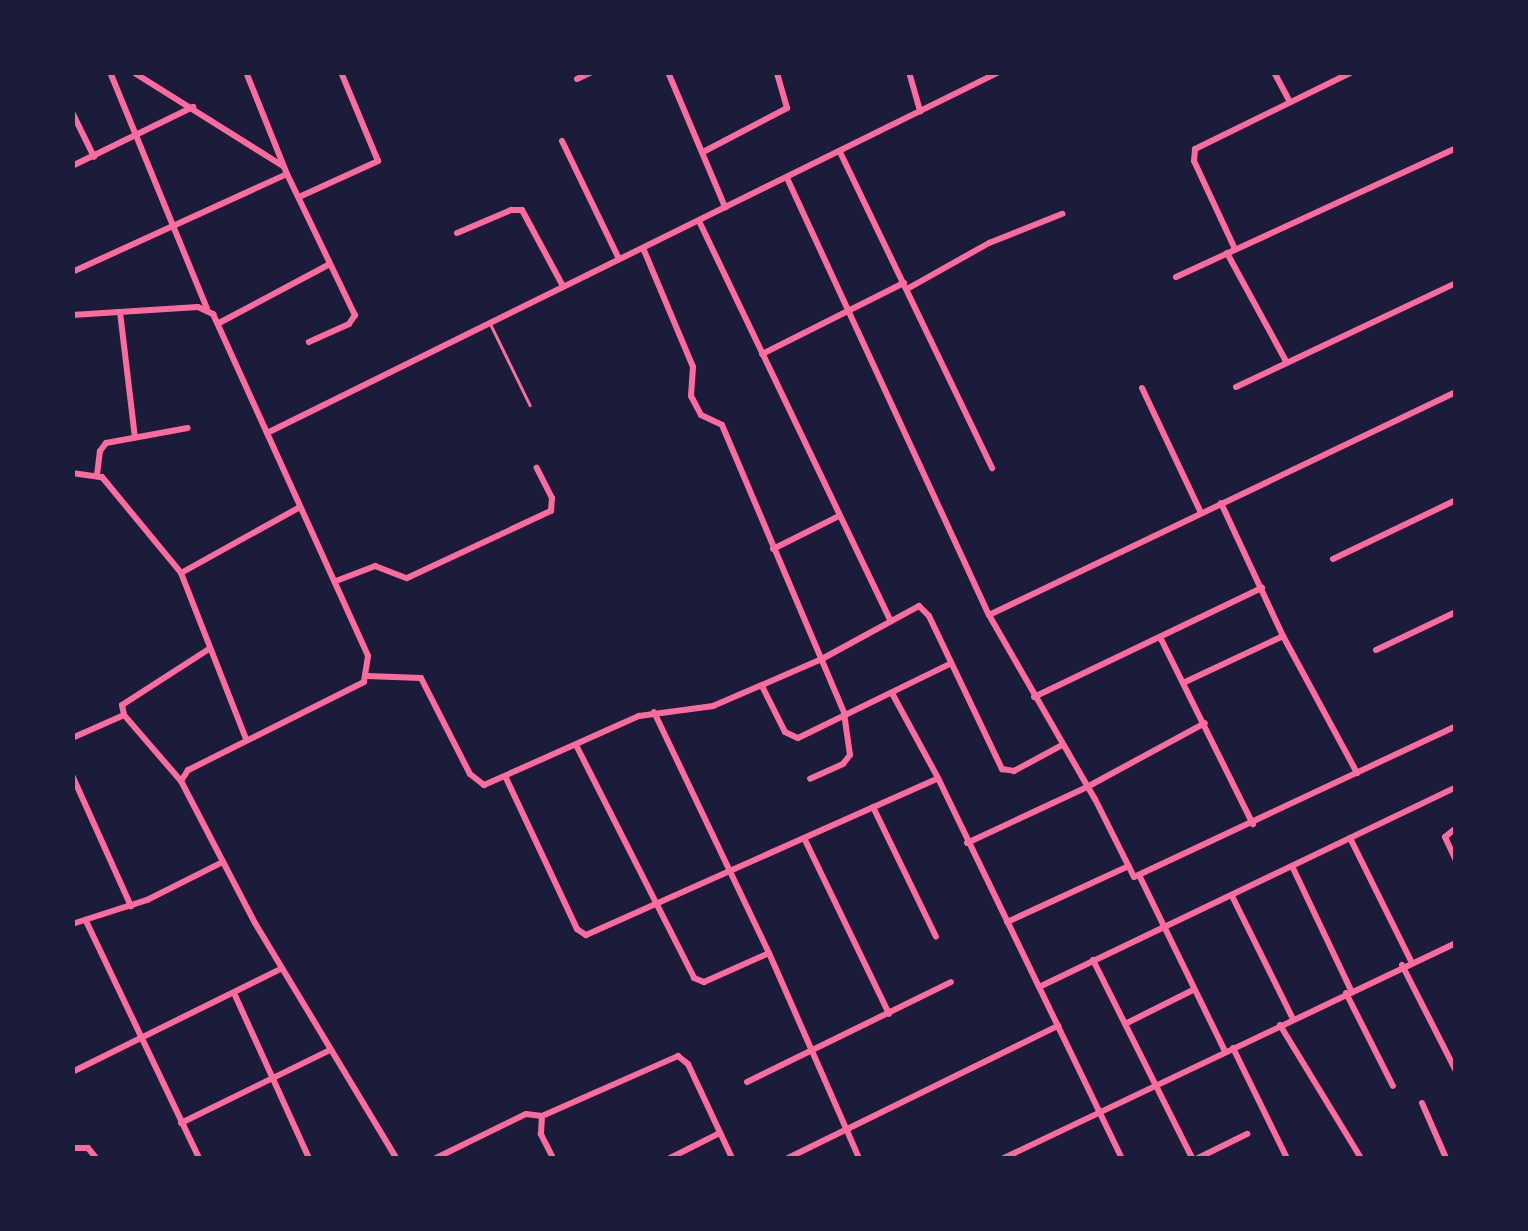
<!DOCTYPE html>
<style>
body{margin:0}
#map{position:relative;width:1528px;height:1231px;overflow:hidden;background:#1b1b3a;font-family:"Source Serif 4",serif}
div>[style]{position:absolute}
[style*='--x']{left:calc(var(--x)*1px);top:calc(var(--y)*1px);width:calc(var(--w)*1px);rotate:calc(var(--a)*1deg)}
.service>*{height:2.5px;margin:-1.25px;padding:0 1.25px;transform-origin:1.25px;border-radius:1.25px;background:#ff6b9d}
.minor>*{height:6px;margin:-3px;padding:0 3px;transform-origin:3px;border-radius:3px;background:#ff6b9d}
span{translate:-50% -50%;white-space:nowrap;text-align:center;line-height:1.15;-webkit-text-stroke:10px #1b1b3a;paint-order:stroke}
.frame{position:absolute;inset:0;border:75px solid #1b1b3a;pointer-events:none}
</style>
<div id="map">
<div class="service">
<div style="--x:491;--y:325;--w:89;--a:64"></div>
</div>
<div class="minor">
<div style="--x:110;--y:72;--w:255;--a:67.7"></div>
<div style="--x:133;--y:72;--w:177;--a:32.1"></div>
<div style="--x:246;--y:72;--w:110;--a:68.1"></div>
<div style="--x:287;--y:174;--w:157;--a:64.3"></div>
<div style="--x:355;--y:315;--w:11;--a:124"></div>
<div style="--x:349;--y:324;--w:44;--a:155.8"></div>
<div style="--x:668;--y:72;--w:147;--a:67.1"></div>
<div style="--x:909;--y:72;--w:41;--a:74.2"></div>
<div style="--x:1274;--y:72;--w:34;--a:62"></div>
<div style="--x:577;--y:79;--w:17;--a:-25"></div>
<div style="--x:72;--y:112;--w:50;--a:63.9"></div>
<div style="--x:562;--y:141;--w:131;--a:64.2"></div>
<div style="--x:703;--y:152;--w:95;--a:-27.6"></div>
<div style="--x:787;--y:108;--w:37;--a:-106"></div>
<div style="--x:840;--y:152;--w:351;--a:64.3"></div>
<div style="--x:72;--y:166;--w:135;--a:-26"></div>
<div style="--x:787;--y:178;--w:481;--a:65.2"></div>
<div style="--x:989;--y:615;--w:212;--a:60.1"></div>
<div style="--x:1095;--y:799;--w:87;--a:63.4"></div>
<div style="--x:1134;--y:877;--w:356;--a:-25.1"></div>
<div style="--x:299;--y:197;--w:87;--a:-24.5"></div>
<div style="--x:378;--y:161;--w:96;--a:-112.6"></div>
<div style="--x:699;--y:221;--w:444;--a:64.4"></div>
<div style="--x:457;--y:233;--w:59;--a:-23.1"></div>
<div style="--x:511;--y:210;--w:11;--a:0"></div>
<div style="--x:522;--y:210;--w:86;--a:61.7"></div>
<div style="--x:643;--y:248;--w:129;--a:67.2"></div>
<div style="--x:693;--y:367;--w:29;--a:94"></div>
<div style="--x:691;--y:396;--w:21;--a:62"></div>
<div style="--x:701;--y:415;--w:23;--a:25"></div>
<div style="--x:722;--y:425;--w:313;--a:67"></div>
<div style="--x:844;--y:713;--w:42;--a:81.9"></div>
<div style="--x:850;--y:755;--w:11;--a:128"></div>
<div style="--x:843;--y:764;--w:36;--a:156"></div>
<div style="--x:1235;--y:249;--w:97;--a:-115"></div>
<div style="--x:1194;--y:161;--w:12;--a:-85"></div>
<div style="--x:1195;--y:149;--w:175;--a:-26.1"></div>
<div style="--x:1227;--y:253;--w:125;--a:61.4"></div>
<div style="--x:72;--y:272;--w:236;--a:-24.5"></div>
<div style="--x:1176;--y:277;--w:308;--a:-24.7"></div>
<div style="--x:907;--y:289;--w:94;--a:-29.3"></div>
<div style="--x:989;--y:243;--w:79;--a:-21.7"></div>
<div style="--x:120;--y:312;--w:126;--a:83.2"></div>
<div style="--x:72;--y:315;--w:126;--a:-3.6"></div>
<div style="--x:198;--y:307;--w:17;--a:25"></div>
<div style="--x:213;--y:314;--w:375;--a:65.6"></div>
<div style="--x:368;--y:656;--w:26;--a:99"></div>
<div style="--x:364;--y:682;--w:197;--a:153.4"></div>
<div style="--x:188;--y:770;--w:13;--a:122"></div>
<div style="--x:181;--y:781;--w:160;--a:62.5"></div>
<div style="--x:255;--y:923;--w:274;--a:59"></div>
<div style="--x:219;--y:323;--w:123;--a:-28"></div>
<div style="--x:762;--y:354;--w:159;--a:-26.6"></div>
<div style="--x:1236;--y:387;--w:243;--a:-25.3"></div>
<div style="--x:1142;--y:388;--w:138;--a:64.7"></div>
<div style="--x:267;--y:433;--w:816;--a:-26.25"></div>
<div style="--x:72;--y:473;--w:30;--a:8"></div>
<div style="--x:102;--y:477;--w:124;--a:50.5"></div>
<div style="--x:181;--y:573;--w:178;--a:68.6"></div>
<div style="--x:97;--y:475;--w:24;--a:-83"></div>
<div style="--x:100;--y:451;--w:10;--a:-53"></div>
<div style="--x:106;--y:443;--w:83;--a:-10.4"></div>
<div style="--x:1221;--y:503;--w:147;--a:65"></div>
<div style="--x:1283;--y:636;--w:156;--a:61.6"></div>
<div style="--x:773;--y:549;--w:74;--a:-26.6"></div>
<div style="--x:1333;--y:559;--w:136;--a:-25.6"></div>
<div style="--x:181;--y:573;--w:136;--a:-29"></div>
<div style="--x:336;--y:581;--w:42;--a:-21"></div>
<div style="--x:375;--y:566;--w:34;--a:21"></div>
<div style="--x:407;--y:578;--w:159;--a:-25"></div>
<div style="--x:551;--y:511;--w:13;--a:-86"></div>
<div style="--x:552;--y:498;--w:34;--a:-117"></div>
<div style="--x:989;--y:615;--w:518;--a:-25.53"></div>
<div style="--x:1161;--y:639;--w:207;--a:63.6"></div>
<div style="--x:1376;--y:650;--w:89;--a:-25.4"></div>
<div style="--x:367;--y:676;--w:54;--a:2.1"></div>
<div style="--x:421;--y:678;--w:108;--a:63"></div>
<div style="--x:470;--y:774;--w:18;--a:38"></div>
<div style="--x:484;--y:785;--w:170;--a:-24"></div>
<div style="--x:639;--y:716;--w:75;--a:-7.7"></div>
<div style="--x:713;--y:706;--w:116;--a:-23.3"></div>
<div style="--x:820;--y:660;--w:113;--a:-28.6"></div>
<div style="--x:919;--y:606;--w:14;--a:45"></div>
<div style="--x:929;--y:616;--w:170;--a:64.5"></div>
<div style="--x:1002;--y:769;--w:12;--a:9"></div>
<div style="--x:1014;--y:771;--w:55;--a:-28.4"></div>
<div style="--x:1185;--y:682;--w:108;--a:-25.1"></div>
<div style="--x:762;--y:686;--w:51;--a:63.4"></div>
<div style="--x:785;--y:732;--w:14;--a:25"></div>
<div style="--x:798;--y:738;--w:169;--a:-26"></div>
<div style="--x:893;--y:695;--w:94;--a:61.5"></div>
<div style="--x:938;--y:778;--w:422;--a:64.2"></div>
<div style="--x:1034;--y:697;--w:253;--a:-25.6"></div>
<div style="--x:654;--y:712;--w:267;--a:64.5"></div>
<div style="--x:769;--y:953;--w:224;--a:66.3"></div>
<div style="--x:72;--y:738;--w:57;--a:-23.9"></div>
<div style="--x:576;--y:745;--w:261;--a:63.1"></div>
<div style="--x:694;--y:978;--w:11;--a:22"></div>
<div style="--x:704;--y:982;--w:71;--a:-24"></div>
<div style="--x:72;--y:775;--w:144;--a:65.8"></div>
<div style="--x:506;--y:778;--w:167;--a:64.8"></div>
<div style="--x:577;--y:929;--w:11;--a:34"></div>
<div style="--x:586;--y:935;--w:385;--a:-24"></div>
<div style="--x:181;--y:781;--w:87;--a:-130.8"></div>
<div style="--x:124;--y:715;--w:10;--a:-101"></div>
<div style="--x:122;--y:705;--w:103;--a:-32.8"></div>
<div style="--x:873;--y:807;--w:144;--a:64.1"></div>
<div style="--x:1456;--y:828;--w:14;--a:141"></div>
<div style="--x:1445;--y:837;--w:26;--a:65"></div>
<div style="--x:1350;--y:838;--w:137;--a:63.6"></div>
<div style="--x:805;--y:840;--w:193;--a:64.2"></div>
<div style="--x:967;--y:843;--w:132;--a:-25"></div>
<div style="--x:1087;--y:787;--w:134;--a:-28.5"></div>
<div style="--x:1292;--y:866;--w:137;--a:64.6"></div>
<div style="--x:1140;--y:877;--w:194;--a:64"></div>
<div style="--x:1232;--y:896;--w:137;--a:63.6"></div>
<div style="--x:86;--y:921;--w:263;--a:64.5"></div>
<div style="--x:1007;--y:922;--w:134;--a:-24.7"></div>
<div style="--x:72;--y:924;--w:79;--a:-17.7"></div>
<div style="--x:147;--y:900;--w:85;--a:-26.6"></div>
<div style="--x:1093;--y:960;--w:221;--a:63.4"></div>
<div style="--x:1402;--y:965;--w:119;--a:63"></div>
<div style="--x:1039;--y:987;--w:462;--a:-25.6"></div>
<div style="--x:234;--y:993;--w:181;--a:65.6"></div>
<div style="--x:1346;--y:993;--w:104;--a:63.2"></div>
<div style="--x:1125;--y:1024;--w:76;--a:-26.6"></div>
<div style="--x:1280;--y:1025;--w:156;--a:58.7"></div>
<div style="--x:1233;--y:1048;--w:123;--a:63.9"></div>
<div style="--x:72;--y:1072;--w:234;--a:-26.3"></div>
<div style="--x:747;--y:1082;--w:227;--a:-26.1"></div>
<div style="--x:1422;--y:1103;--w:60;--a:66.4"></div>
<div style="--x:181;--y:1123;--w:164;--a:-26.1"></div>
<div style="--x:72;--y:1148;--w:16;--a:0"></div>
<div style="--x:88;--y:1148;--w:13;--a:51"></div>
<div style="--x:436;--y:1158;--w:100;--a:-26.1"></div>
<div style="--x:526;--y:1114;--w:16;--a:7"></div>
<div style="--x:553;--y:1158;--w:27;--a:-117"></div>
<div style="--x:541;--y:1134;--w:18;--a:-87"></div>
<div style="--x:542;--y:1116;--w:149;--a:-23.8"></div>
<div style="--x:678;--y:1056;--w:13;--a:39"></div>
<div style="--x:688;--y:1064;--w:104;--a:64.9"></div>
<div style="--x:670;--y:1158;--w:56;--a:-26.6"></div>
<div style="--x:788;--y:1158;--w:301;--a:-26.1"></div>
<div style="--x:1004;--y:1158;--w:501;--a:-25.44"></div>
<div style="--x:1198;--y:1158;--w:55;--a:-26.1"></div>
</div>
<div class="frame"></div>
</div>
